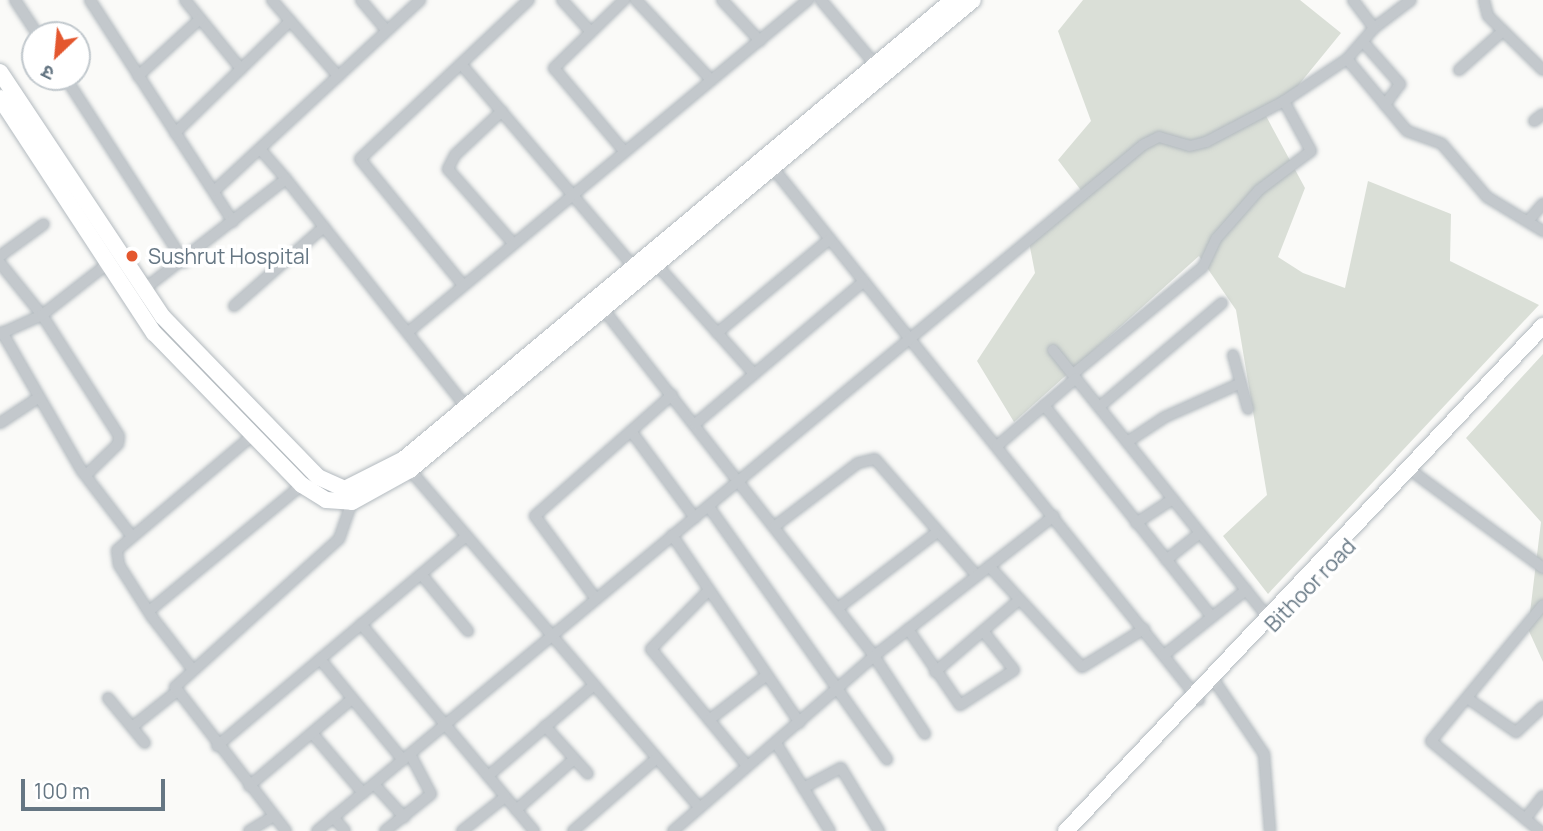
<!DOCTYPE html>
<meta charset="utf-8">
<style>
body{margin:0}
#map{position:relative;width:1543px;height:831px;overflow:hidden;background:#fafaf8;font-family:Manrope,"Noto Sans Devanagari",sans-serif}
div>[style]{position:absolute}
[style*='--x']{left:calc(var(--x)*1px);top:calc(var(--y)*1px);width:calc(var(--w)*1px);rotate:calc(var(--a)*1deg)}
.green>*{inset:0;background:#dadfd7}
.roads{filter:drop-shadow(0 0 2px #b3babf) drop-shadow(0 0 2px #b3babf)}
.street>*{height:10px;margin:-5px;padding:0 5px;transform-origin:5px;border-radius:5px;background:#c3c8cc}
.secondary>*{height:16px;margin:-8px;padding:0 8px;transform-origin:8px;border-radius:8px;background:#fff}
.dots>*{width:19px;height:19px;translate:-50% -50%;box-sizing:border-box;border:4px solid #fff;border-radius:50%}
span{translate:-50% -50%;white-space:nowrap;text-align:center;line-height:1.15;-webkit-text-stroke:7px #fff;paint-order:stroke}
.poi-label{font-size:21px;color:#657683}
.left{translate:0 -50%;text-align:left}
.street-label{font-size:21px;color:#657683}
.north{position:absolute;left:21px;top:21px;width:70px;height:70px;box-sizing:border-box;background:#fff;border:2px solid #c1c8cd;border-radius:50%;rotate:206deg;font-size:19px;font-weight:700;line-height:28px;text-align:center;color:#657683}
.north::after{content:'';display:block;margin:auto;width:24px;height:32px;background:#e4572e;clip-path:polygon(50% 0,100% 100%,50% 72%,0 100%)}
.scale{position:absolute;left:21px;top:779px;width:144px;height:32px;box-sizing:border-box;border:4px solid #657683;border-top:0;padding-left:9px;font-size:21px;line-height:24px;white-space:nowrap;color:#657683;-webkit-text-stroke:5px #fff;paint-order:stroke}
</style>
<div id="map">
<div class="green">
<div style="clip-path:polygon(1083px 0,1300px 0,1341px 33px,1288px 98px,1266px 116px,1305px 188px,1278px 257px,1303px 273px,1345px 288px,1368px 181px,1451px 214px,1450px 261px,1539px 305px,1268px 594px,1223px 536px,1267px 495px,1236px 310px,1199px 256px,1014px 422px,977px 361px,1035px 273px,1029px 242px,1083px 193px,1058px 160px,1091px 121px,1058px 31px)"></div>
<div style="clip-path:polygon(1543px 354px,1543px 662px,1528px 629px,1541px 522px,1466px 438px)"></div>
</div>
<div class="roads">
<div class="street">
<div style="--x:15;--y:0;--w:42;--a:56.7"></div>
<div style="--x:90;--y:0;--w:264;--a:57.2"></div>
<div style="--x:185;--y:0;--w:89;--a:50.9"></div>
<div style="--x:272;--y:0;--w:101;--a:49"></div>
<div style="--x:361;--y:0;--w:40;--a:50"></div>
<div style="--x:562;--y:0;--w:42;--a:47.9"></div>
<div style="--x:624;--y:0;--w:98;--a:135.8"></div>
<div style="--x:554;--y:68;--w:109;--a:49.9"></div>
<div style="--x:636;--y:0;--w:110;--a:46.8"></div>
<div style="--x:722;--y:0;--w:56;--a:47.2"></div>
<div style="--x:821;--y:0;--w:89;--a:50"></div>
<div style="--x:1484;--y:0;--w:16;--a:76"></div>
<div style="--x:1488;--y:16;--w:77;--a:44.5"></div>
<div style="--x:1374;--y:28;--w:46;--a:-37.1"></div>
<div style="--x:1364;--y:43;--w:55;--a:48.7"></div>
<div style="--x:1400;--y:84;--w:26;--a:126"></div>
<div style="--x:1347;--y:59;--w:94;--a:50.2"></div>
<div style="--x:1407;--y:131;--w:37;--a:20"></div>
<div style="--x:1442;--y:144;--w:70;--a:49.7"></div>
<div style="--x:1487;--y:197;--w:66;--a:31.3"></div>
<div style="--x:461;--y:64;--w:267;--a:49.6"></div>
<div style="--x:1459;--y:70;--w:59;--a:-41.6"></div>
<div style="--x:138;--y:76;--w:84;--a:-42.6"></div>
<div style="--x:65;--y:77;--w:220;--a:57.2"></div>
<div style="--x:502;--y:111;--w:64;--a:136.9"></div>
<div style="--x:455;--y:155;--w:16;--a:117"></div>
<div style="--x:448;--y:169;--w:97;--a:48.8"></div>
<div style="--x:1534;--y:121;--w:11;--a:-38"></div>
<div style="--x:175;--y:133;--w:161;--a:-44.2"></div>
<div style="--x:260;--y:149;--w:40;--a:49"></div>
<div style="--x:769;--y:163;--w:688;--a:51.31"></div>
<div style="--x:214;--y:191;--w:281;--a:-42.8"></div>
<div style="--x:1528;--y:221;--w:23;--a:-49"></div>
<div style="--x:0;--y:256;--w:54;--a:-36"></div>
<div style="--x:0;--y:263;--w:67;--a:51.1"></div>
<div style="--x:42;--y:315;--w:143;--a:57.5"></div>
<div style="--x:119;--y:436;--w:8;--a:97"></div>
<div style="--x:118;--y:444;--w:45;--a:135.9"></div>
<div style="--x:657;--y:265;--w:146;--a:48.3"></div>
<div style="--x:462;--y:284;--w:161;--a:-129.2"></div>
<div style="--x:360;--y:159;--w:232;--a:-43.3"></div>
<div style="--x:130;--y:300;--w:197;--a:-37.8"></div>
<div style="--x:286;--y:179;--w:297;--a:51.7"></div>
<div style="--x:234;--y:306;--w:120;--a:-41.3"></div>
<div style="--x:604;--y:310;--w:439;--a:52"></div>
<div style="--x:874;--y:656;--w:93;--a:56.8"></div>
<div style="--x:2;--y:332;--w:160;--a:60.1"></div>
<div style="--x:82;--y:471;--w:79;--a:52.7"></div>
<div style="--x:408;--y:332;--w:520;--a:-39.69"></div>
<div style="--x:717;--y:333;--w:147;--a:-39.8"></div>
<div style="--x:0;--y:334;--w:46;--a:-24.3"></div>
<div style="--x:42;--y:315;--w:81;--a:-38"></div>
<div style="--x:1053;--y:350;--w:343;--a:51.2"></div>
<div style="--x:1233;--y:355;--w:56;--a:74.5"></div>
<div style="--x:1073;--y:374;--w:168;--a:-39.5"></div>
<div style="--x:1203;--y:267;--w:31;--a:-65"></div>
<div style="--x:1216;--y:239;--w:65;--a:-48.7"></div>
<div style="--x:1259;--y:190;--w:65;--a:-36.9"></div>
<div style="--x:1311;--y:151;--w:57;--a:-118.4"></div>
<div style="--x:1044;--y:405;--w:270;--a:51.6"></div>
<div style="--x:1099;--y:407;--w:161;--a:-40.2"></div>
<div style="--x:0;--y:423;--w:45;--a:-33.3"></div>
<div style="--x:695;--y:424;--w:221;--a:-40.2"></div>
<div style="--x:631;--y:431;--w:108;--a:53.7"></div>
<div style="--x:1127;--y:442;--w:45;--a:-33.3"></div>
<div style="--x:1165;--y:417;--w:83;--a:-24.1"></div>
<div style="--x:997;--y:446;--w:104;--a:-40.7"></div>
<div style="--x:410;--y:470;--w:444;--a:49.4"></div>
<div style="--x:1417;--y:475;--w:157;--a:36.4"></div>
<div style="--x:709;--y:507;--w:309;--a:54.8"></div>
<div style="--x:1136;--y:523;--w:44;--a:-33"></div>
<div style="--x:775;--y:526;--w:104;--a:-37.2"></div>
<div style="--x:858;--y:463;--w:17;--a:-13"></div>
<div style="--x:875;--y:459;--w:155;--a:48.9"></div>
<div style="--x:672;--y:535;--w:227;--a:55.8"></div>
<div style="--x:1166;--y:560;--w:43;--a:-38.5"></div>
<div style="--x:989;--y:566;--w:137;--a:47.4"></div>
<div style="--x:1082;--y:667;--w:73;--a:-31.5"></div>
<div style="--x:421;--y:574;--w:74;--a:50.5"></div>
<div style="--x:709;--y:590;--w:83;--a:134.5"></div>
<div style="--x:651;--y:649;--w:151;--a:50.6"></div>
<div style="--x:596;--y:599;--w:103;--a:-126.3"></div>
<div style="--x:535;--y:516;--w:183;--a:-41.5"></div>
<div style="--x:838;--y:608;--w:123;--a:-37.4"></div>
<div style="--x:149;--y:611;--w:198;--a:-39.5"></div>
<div style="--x:361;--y:624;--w:270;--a:50.1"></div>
<div style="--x:908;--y:629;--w:92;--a:55.6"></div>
<div style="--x:960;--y:705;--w:64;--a:-32.9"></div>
<div style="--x:1014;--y:670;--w:50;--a:-128.5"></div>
<div style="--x:1164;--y:655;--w:105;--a:-38.4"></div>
<div style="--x:320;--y:659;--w:131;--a:50.6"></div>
<div style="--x:193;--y:670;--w:67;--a:-127.7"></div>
<div style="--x:152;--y:617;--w:62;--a:-122.4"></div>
<div style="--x:119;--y:565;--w:15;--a:-98"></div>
<div style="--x:117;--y:550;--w:178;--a:-40.2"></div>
<div style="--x:935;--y:672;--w:111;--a:-40.6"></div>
<div style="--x:1216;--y:683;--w:86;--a:55.9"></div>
<div style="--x:1264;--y:754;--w:77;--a:85.5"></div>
<div style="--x:108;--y:698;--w:58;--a:50.6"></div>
<div style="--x:1467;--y:698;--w:60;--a:34.8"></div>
<div style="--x:1516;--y:732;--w:37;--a:-43"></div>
<div style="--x:709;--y:720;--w:73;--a:-37.8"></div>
<div style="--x:545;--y:726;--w:64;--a:48.1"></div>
<div style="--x:132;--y:727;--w:56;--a:-38.5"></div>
<div style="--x:312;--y:733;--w:79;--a:49.6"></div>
<div style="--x:776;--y:743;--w:103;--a:58.5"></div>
<div style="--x:217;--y:746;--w:326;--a:-40.1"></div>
<div style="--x:488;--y:776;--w:140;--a:-40.6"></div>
<div style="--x:374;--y:784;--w:45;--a:47.7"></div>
<div style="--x:249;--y:786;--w:135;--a:-40.2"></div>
<div style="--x:803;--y:788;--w:43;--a:-27.8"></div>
<div style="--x:841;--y:768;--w:74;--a:58.9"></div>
<div style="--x:516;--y:810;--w:77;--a:-41.3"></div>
<div style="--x:333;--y:817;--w:18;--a:49"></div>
<div style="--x:1525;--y:819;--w:29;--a:-52"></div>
<div style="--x:249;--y:831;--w:29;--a:-31"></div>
<div style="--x:286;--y:831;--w:182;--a:-127.6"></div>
<div style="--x:175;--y:687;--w:221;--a:-42.1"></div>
<div style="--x:339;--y:539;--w:42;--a:-70.7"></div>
<div style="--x:317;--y:831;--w:1074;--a:-39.71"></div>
<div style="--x:1143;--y:145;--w:18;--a:-27"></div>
<div style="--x:1159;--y:137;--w:32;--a:16"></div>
<div style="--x:1190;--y:146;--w:16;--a:-14"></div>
<div style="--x:1206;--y:142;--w:88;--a:-27.7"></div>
<div style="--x:1284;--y:101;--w:76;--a:-33.7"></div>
<div style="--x:1347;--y:59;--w:41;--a:-48.9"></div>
<div style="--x:1374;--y:28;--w:35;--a:-127"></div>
<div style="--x:385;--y:831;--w:59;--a:-38.8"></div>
<div style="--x:431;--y:794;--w:45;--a:-117.7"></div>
<div style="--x:462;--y:831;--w:55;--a:-38.3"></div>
<div style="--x:573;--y:831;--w:111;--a:-41"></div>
<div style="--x:673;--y:831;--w:267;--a:-41"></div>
<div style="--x:874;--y:656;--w:228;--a:-37.9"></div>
<div style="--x:1540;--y:831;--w:141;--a:-140.5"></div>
<div style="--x:1431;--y:741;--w:176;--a:-50.5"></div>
</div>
<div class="secondary">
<div style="--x:0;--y:72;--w:294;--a:56.4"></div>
<div style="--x:163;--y:317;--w:223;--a:45.9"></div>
<div style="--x:318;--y:477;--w:30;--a:24"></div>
<div style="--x:345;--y:489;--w:66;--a:-27"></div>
<div style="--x:404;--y:459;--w:716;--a:-39.9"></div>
<div style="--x:0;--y:98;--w:281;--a:56.8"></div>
<div style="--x:154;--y:333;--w:212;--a:45.8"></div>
<div style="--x:302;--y:485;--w:28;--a:32"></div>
<div style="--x:326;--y:500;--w:26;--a:4"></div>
<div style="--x:352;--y:502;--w:66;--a:-28.9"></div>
<div style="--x:410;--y:470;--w:733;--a:-39.86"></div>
<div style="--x:1066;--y:831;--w:695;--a:-46.63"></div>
</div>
</div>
<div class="dots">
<div style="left:132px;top:256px;background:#e4572e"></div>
</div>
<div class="poi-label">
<span class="left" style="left:148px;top:256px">Sushrut Hospital</span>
</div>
<div class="street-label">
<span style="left:1310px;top:585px;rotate:-46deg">Bithoor road</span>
</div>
<div class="north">उ</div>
<div class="scale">100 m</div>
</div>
